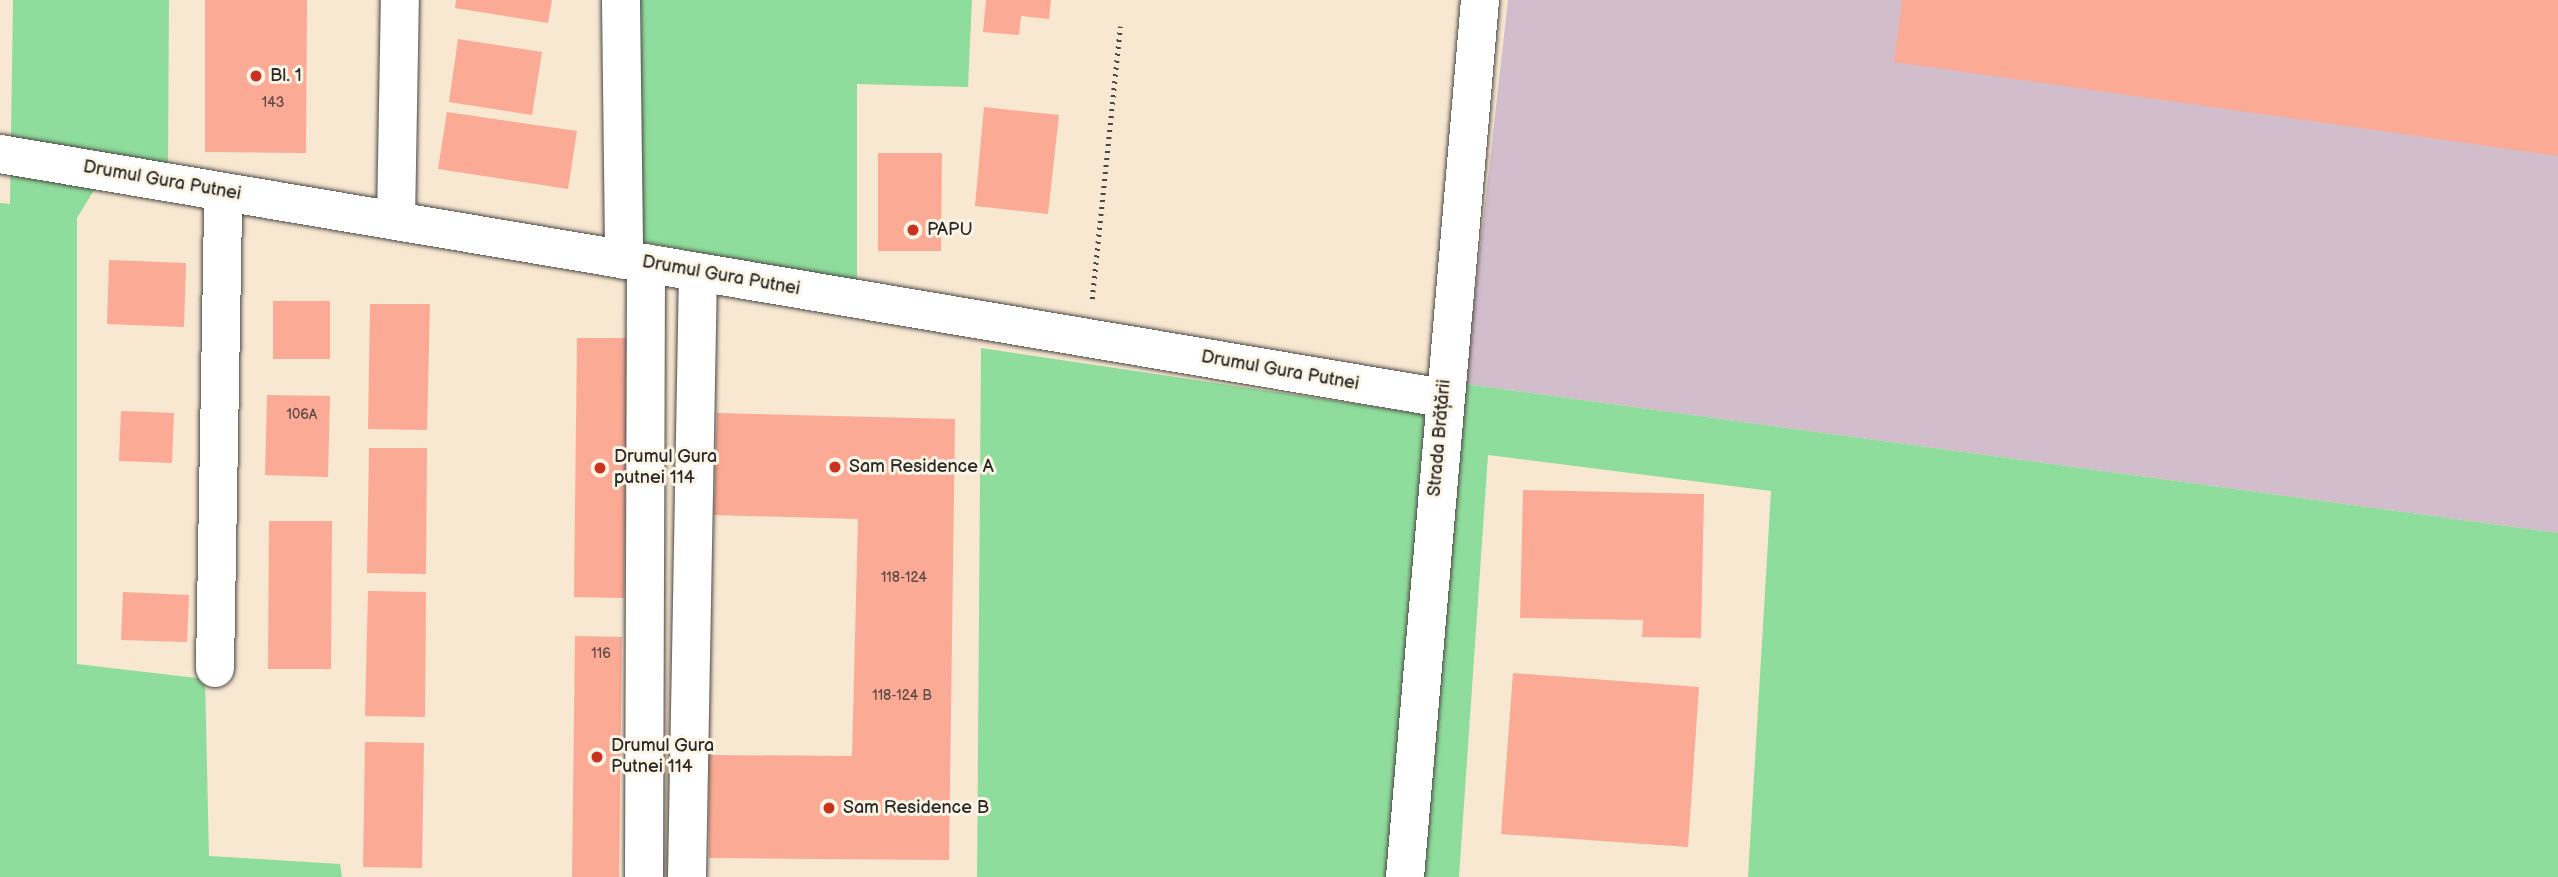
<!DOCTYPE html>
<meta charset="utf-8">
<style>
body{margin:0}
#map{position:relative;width:2558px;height:877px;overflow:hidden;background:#f8e8d2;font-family:"Balsamiq Sans",sans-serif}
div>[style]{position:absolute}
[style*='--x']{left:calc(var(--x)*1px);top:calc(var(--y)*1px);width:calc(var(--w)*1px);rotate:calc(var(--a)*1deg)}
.industrial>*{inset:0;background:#d1bdcb}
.green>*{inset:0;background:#8fdd9c}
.building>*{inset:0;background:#faaa95}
.path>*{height:4.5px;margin-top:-2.25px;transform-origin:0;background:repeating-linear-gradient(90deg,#4a4744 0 2px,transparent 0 7px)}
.roads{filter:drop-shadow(0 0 2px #4a4744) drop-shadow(0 0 2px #4a4744)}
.street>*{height:38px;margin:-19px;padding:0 19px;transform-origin:19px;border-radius:19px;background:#fff}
.dots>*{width:19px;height:19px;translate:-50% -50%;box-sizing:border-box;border:4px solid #fcf5e5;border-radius:50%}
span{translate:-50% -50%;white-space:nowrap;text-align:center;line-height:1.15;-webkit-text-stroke:6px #fcf5e5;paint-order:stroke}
.number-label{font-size:14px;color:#5f4b46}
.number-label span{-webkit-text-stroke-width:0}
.poi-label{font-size:18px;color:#2b2b2b}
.left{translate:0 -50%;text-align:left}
.street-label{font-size:18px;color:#2b2b2b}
</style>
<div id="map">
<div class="industrial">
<div style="clip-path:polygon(1508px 0,2558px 0,2558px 533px,1465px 384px)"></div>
</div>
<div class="green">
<div style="clip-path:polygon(13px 0,169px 0,168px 169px,115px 156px,77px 218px,77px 664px,205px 679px,209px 856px,340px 864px,342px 877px,0 877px,0 203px,10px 204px)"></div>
<div style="clip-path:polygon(637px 0,972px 0,968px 87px,857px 84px,857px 282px,633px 240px)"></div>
<div style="clip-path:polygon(981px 348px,1417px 413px,1465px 384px,2558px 533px,2558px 877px,1748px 877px,1771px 491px,1488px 455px,1459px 877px,977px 877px)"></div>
</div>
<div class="building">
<div style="clip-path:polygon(205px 0,307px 0,306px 153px,205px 152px)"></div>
<div style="clip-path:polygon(456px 0,552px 0,548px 23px,455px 8px)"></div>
<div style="clip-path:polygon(986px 0,1051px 0,1049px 19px,1021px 16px,1019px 35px,983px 32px)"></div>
<div style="clip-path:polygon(1902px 0,2558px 0,2558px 156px,1894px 62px)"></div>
<div style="clip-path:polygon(458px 39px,542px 52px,532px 115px,449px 102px)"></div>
<div style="clip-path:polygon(984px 107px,1059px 115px,1048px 214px,975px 206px)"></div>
<div style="clip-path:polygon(447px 112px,577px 131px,568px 189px,438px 169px)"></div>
<div style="clip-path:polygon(878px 153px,942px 153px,941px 251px,878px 251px)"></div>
<div style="clip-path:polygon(109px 260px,186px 263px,184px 327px,107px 324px)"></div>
<div style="clip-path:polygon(273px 301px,330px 301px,330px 359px,273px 359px)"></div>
<div style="clip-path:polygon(370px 304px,430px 304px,427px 430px,368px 429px)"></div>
<div style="clip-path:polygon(577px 338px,627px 338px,624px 598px,574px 597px)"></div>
<div style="clip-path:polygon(267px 395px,330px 396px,328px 477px,265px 475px)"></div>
<div style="clip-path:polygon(121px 411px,174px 413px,172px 463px,119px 461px)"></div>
<div style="clip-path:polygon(717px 413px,955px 419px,949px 860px,709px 858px,709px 755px,852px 756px,858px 519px,714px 515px)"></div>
<div style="clip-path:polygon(369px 448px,427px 448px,426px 574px,367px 573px)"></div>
<div style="clip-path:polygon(1523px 490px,1704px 494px,1701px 638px,1642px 637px,1643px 620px,1520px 618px)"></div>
<div style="clip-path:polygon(269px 521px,332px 521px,331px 669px,268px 669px)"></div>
<div style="clip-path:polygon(368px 591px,426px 592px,425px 717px,365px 716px)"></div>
<div style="clip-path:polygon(123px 592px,189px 595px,187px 642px,121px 640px)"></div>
<div style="clip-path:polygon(575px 636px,622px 637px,619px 877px,572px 877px)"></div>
<div style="clip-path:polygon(1513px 673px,1699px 687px,1688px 847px,1501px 834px)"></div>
<div style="clip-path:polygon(365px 742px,424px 743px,422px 868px,363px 867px)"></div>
</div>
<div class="path">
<div style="--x:1092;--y:299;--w:274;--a:-84.1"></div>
</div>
<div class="roads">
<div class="street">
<div style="--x:621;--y:0;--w:260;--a:89.3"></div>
<div style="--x:0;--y:154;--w:1463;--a:9.6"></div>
<div style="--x:396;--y:221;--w:221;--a:-89"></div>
<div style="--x:215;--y:668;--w:476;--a:-89"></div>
<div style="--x:644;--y:875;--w:612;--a:-89.81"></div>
<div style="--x:687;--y:877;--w:604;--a:-88.96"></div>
<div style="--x:1405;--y:877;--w:880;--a:-85.11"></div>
</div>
</div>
<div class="dots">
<div style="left:256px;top:76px;background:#c8321e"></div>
<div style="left:913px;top:230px;background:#c8321e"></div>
<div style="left:835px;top:467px;background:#c8321e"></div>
<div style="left:600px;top:468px;background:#c8321e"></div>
<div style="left:597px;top:757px;background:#c8321e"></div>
<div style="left:829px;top:808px;background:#c8321e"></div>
</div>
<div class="number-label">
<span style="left:273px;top:103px">143</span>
<span style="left:302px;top:415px">106A</span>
<span style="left:904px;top:578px">118-124</span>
<span style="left:601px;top:654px">116</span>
<span style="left:902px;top:696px">118-124 B</span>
</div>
<div class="poi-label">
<span class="left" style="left:270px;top:76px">Bl. 1</span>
<span class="left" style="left:927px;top:230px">PAPU</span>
<span class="left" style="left:614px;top:468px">Drumul Gura<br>putnei 114</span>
<span class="left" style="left:849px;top:467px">Sam Residence A</span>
<span class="left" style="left:611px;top:757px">Drumul Gura<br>Putnei 114</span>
<span class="left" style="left:843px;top:808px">Sam Residence B</span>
</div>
<div class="street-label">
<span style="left:162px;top:181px;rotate:10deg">Drumul Gura Putnei</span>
<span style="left:721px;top:276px;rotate:10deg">Drumul Gura Putnei</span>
<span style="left:1280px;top:371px;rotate:10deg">Drumul Gura Putnei</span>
<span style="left:1440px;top:438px;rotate:-85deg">Strada Brățării</span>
</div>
</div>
